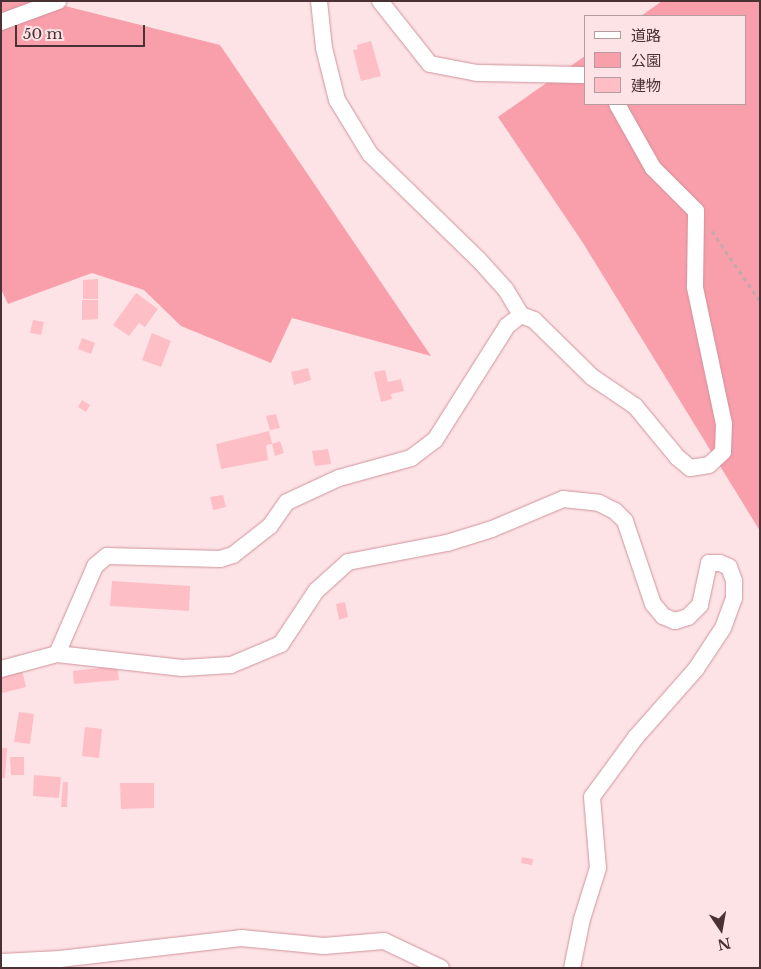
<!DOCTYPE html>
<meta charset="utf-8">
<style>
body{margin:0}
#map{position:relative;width:761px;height:969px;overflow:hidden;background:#fde3e6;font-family:"Libre Baskerville","Noto Sans JP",serif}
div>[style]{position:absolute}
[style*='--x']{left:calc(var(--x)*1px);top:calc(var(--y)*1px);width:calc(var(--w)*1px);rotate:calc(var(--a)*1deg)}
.green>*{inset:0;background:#f99eab}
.building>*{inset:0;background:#fdbec6}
.path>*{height:3px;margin-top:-1.5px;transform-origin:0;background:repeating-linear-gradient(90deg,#c3a9ac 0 4px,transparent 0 8px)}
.roads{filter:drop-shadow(0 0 1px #cf939b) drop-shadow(0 0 1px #cf939b)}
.minor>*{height:16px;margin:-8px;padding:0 8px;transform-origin:8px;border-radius:8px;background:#fff}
span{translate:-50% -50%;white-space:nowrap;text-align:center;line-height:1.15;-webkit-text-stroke:4px #fde3e6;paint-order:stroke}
.frame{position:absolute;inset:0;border:2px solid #4a3134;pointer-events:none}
.legend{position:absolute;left:584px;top:15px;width:162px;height:90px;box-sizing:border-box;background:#fde3e6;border:1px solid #b59c9f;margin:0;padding:6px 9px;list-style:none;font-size:15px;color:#4a3134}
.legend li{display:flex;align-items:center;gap:10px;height:25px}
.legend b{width:25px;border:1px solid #b59c9f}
.north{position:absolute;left:696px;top:904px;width:50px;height:50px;-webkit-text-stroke:4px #fde3e6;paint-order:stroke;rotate:168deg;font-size:14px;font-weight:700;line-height:20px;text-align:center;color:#4a3134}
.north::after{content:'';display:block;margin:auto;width:18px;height:22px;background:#4a3134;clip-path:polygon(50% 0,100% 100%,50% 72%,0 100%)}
.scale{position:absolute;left:15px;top:25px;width:130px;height:22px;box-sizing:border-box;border:2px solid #4a3134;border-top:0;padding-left:6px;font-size:15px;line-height:18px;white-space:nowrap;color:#4a3134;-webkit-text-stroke:4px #fde3e6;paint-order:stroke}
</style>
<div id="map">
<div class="green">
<div style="clip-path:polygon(1px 1px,45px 1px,220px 45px,431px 356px,292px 318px,271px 363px,181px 326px,144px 290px,92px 273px,8px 304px,1px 289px)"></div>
<div style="clip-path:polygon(662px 1px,760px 1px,760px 531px,583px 243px,498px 117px,585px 56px,585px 104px,745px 104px,745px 16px,641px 16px)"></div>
</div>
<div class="building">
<div style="clip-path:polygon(371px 41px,381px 76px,361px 81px,353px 50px,358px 49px,357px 45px)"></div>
<div style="clip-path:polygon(98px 279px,98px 299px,83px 299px,83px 280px)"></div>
<div style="clip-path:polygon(136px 293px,158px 309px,145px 327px,139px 323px,129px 336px,113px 325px)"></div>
<div style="clip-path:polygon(82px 300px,98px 300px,98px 319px,82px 320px)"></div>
<div style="clip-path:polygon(33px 320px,44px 322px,41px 335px,30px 333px)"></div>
<div style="clip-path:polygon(152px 333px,171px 341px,161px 367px,142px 360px)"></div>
<div style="clip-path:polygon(82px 338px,95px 343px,91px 354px,78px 349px)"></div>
<div style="clip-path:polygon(308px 368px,311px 380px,294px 385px,291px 372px)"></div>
<div style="clip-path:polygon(385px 370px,388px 382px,401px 379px,404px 391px,391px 394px,392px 399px,381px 402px,374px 372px)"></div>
<div style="clip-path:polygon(82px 400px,90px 405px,86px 412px,78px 407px)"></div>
<div style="clip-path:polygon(276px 414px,280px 428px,270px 430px,266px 416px)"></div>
<div style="clip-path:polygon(269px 431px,272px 444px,266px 445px,268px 460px,221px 469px,216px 444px)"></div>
<div style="clip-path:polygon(280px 441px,284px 453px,275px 456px,272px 444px)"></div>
<div style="clip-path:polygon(328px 449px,331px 464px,315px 466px,312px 451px)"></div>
<div style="clip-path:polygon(223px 495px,226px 507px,213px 510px,210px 497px)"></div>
<div style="clip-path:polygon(112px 581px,190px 586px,189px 611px,110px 606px)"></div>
<div style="clip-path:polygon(345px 602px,348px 617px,339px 620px,336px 604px)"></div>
<div style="clip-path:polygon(117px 666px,119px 680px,74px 684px,73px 671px)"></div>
<div style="clip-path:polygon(22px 670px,26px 687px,2px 693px,1px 675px)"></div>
<div style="clip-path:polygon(19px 712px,34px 714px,30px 744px,14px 742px)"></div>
<div style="clip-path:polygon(85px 727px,102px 729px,99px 758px,82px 756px)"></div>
<div style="clip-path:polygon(1px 748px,7px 748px,5px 778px,1px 778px)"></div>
<div style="clip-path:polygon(10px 757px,24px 757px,24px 775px,11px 775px)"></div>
<div style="clip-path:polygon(34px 775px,61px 777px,59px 798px,33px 796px)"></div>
<div style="clip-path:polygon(63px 782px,68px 782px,67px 807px,61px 807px)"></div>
<div style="clip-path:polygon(120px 783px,154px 783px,154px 808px,121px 809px)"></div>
<div style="clip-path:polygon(522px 857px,533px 859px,532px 865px,521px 863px)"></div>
</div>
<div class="path">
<div style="--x:712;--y:231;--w:85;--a:55.6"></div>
</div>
<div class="roads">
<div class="minor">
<div style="--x:319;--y:1;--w:47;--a:83.9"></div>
<div style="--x:324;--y:48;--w:54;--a:76"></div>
<div style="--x:337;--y:100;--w:63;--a:58.6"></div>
<div style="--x:370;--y:154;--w:152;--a:44.2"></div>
<div style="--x:479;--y:260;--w:40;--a:48"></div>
<div style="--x:506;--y:290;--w:29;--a:59"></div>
<div style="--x:521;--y:315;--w:14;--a:21"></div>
<div style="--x:534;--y:320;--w:81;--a:44.5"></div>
<div style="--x:592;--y:377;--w:52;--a:34"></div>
<div style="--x:635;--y:406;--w:66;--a:50.5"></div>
<div style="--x:677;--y:457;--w:17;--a:40"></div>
<div style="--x:690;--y:468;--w:19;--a:-9"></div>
<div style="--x:709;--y:465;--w:19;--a:-43"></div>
<div style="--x:723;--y:452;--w:28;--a:-88"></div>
<div style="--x:724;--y:424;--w:140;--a:-102"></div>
<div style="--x:695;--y:287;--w:76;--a:-89.2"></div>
<div style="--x:696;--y:211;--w:61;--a:-135"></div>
<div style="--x:653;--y:168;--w:73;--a:-119.4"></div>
<div style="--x:380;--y:1;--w:80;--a:51.6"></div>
<div style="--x:430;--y:64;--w:48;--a:10.8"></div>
<div style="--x:477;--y:73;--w:108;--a:1.1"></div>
<div style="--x:1;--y:22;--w:61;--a:-20.2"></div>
<div style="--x:57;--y:654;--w:96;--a:-66.6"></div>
<div style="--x:95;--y:566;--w:16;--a:-40"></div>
<div style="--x:107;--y:556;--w:113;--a:1.5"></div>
<div style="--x:220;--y:559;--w:14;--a:-17"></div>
<div style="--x:233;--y:555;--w:47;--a:-38.1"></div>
<div style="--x:270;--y:526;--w:29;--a:-55"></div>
<div style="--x:287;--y:502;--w:57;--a:-24.8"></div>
<div style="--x:339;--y:478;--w:75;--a:-15.5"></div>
<div style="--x:411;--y:458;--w:30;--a:-37"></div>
<div style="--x:435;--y:440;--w:135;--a:-57.7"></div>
<div style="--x:507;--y:326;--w:18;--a:-38"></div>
<div style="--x:1;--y:669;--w:58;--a:-15"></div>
<div style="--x:57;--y:654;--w:126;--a:6.4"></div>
<div style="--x:182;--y:668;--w:49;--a:-3.5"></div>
<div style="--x:231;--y:665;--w:54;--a:-22.8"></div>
<div style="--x:281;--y:644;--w:64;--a:-56.6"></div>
<div style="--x:316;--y:591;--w:43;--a:-42.2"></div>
<div style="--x:348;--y:562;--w:101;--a:-10.9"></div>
<div style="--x:447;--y:543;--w:47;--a:-17.3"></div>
<div style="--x:492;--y:529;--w:77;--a:-22.9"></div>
<div style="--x:563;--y:499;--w:36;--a:6"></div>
<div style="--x:599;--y:503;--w:18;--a:27"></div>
<div style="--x:615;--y:511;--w:14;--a:45"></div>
<div style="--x:625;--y:521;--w:88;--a:71.4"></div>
<div style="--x:653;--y:604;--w:16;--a:50"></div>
<div style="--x:663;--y:616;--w:13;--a:23"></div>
<div style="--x:675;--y:621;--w:14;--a:-17"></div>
<div style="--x:688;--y:617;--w:17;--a:-45"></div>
<div style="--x:700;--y:605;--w:43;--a:-77.9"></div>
<div style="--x:709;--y:563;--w:11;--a:0"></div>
<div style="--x:720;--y:563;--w:10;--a:24"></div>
<div style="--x:729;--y:567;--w:15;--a:70"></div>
<div style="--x:734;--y:581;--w:17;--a:90"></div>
<div style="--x:734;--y:598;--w:32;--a:110"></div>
<div style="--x:723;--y:628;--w:49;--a:123.4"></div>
<div style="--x:696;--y:669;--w:91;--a:131.4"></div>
<div style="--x:636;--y:737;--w:74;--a:126.3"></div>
<div style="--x:592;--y:797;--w:71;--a:85.2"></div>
<div style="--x:598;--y:868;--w:53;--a:107.4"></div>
<div style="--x:582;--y:919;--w:50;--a:101.5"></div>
<div style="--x:1;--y:962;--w:59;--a:-2.9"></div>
<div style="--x:60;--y:959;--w:182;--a:-6.6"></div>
<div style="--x:241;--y:938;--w:83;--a:5.5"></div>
<div style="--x:324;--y:946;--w:60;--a:-4.8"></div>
<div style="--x:384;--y:941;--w:63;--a:25.3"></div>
</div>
</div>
<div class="frame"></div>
<ul class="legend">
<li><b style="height:6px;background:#fff"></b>道路</li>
<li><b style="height:14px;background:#f99eab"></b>公園</li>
<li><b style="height:14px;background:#fdbec6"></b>建物</li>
</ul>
<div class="north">N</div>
<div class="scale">50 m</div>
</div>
